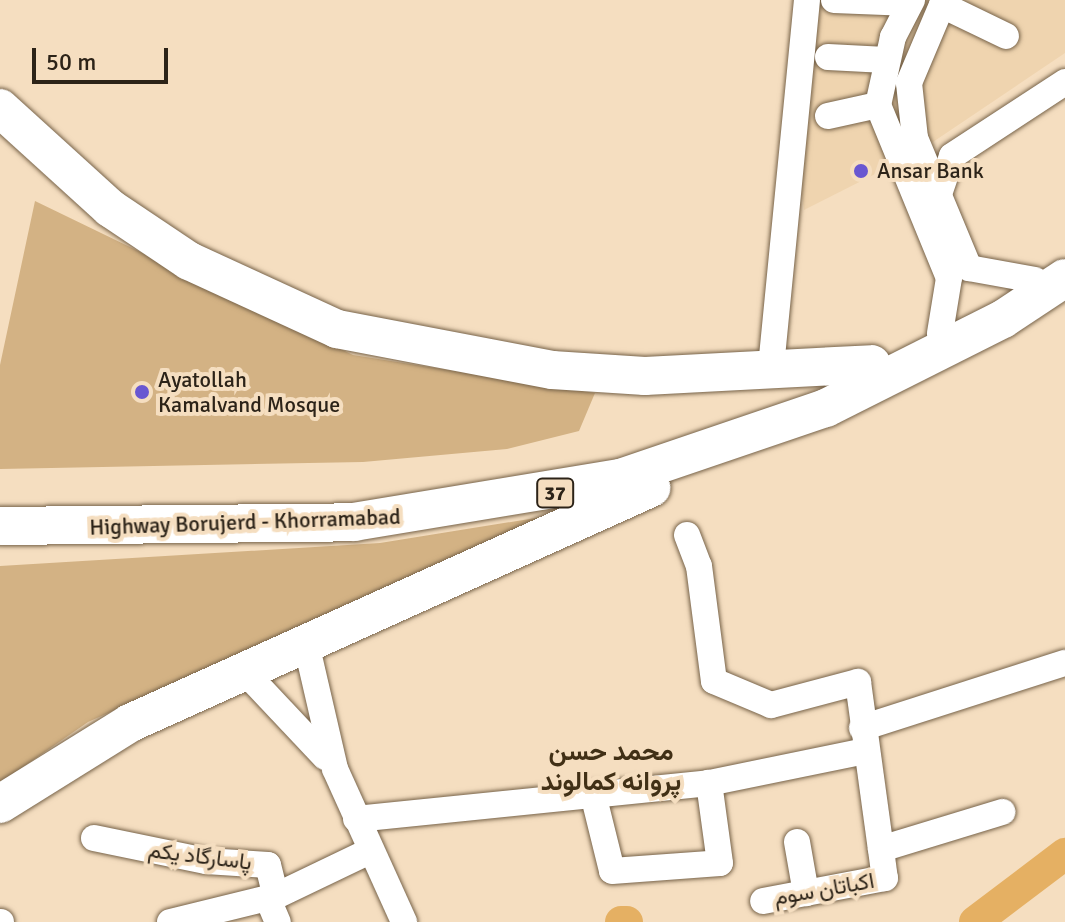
<!DOCTYPE html>
<meta charset="utf-8">
<style>
body{margin:0}
#map{position:relative;width:1065px;height:922px;overflow:hidden;background:#f5dec0;font-family:Signika,Vazirmatn,sans-serif}
div>[style]{position:absolute}
[style*='--x']{left:calc(var(--x)*1px);top:calc(var(--y)*1px);width:calc(var(--w)*1px);rotate:calc(var(--a)*1deg)}
.built>*{inset:0;background:#efd4af}
.green>*{inset:0;background:#d3b284}
.river>*{height:32px;margin:-16px;padding:0 16px;transform-origin:16px;border-radius:16px;background:#e5b063}
.roads{filter:drop-shadow(0 0 2px #776349) drop-shadow(0 0 2px #776349)}
.minor>*{height:26px;margin:-13px;padding:0 13px;transform-origin:13px;border-radius:13px;background:#fff}
.highway>*{height:38px;margin:-19px;padding:0 19px;transform-origin:19px;border-radius:19px;background:#fff}
.dots>*{width:22px;height:22px;translate:-50% -50%;box-sizing:border-box;border:4px solid #f5dec0;border-radius:50%}
span{translate:-50% -50%;white-space:nowrap;text-align:center;line-height:1.15;-webkit-text-stroke:8px #f5dec0;paint-order:stroke}
.shield-label span{padding:2px 6px;background:#f5dec0;border:2px solid;border-radius:6px;-webkit-text-stroke-width:0}
.shield-label{font-size:20px;color:#2c2318;font-weight:700}
.poi-label{font-size:22px;color:#2c2318}
.left{translate:0 -50%;text-align:left}
.street-label{font-size:22px;color:#2c2318}
.quarter-label{font-size:26px;color:#413016;font-weight:700}
.scale{position:absolute;left:32px;top:48px;width:136px;height:36px;box-sizing:border-box;border:4px solid #2c2318;border-top:0;padding-left:10px;font-size:24px;line-height:28px;white-space:nowrap;color:#2c2318;-webkit-text-stroke:6px #f5dec0;paint-order:stroke}
</style>
<div id="map">
<div class="built">
<div style="clip-path:polygon(815px 0,1065px 0,1065px 53px,933px 142px,914px 138px,898px 147px,887px 168px,804px 210px,797px 153px)"></div>
</div>
<div class="green">
<div style="clip-path:polygon(35px 201px,353px 355px,595px 393px,579px 431px,507px 449px,363px 462px,0 469px,0 365px)"></div>
<div style="clip-path:polygon(554px 515px,88px 722px,0 783px,0 566px,380px 543px)"></div>
</div>
<div class="river">
<div style="--x:621;--y:922;--w:6;--a:0"></div>
<div style="--x:975;--y:922;--w:113;--a:-37.1"></div>
</div>
<div class="roads">
<div class="minor">
<div style="--x:834;--y:0;--w:76;--a:2.3"></div>
<div style="--x:912;--y:0;--w:42;--a:117.2"></div>
<div style="--x:893;--y:37;--w:70;--a:102.4"></div>
<div style="--x:878;--y:105;--w:187;--a:67.7"></div>
<div style="--x:949;--y:278;--w:56;--a:99.3"></div>
<div style="--x:944;--y:0;--w:90;--a:112.9"></div>
<div style="--x:909;--y:83;--w:55;--a:83.8"></div>
<div style="--x:915;--y:138;--w:141;--a:67.4"></div>
<div style="--x:969;--y:268;--w:67;--a:10.3"></div>
<div style="--x:942;--y:5;--w:71;--a:25.8"></div>
<div style="--x:828;--y:57;--w:58;--a:3"></div>
<div style="--x:828;--y:116;--w:51;--a:-12.4"></div>
<div style="--x:938;--y:197;--w:43;--a:-71.1"></div>
<div style="--x:952;--y:156;--w:135;--a:-33.2"></div>
<div style="--x:771;--y:367;--w:369;--a:-84.4"></div>
<div style="--x:687;--y:535;--w:33;--a:69"></div>
<div style="--x:699;--y:566;--w:116;--a:82.6"></div>
<div style="--x:714;--y:681;--w:62;--a:22.8"></div>
<div style="--x:771;--y:705;--w:90;--a:-14.8"></div>
<div style="--x:858;--y:682;--w:198;--a:82.2"></div>
<div style="--x:885;--y:878;--w:124;--a:169.3"></div>
<div style="--x:306;--y:643;--w:129;--a:77"></div>
<div style="--x:335;--y:769;--w:168;--a:65.7"></div>
<div style="--x:244;--y:671;--w:118;--a:46.7"></div>
<div style="--x:862;--y:728;--w:213;--a:-17.8"></div>
<div style="--x:593;--y:794;--w:79;--a:76.1"></div>
<div style="--x:612;--y:871;--w:108;--a:-4.2"></div>
<div style="--x:720;--y:863;--w:81;--a:-97.8"></div>
<div style="--x:356;--y:819;--w:355;--a:-5.8"></div>
<div style="--x:709;--y:783;--w:159;--a:-11.6"></div>
<div style="--x:94;--y:838;--w:114;--a:11.6"></div>
<div style="--x:206;--y:861;--w:62;--a:3.7"></div>
<div style="--x:268;--y:865;--w:32;--a:76"></div>
<div style="--x:276;--y:896;--w:104;--a:-25.6"></div>
<div style="--x:797;--y:842;--w:52;--a:80"></div>
<div style="--x:881;--y:849;--w:127;--a:-17"></div>
<div style="--x:268;--y:899;--w:25;--a:67"></div>
<div style="--x:0;--y:922;--w:1;--a:0"></div>
<div style="--x:170;--y:922;--w:109;--a:-13.8"></div>
</div>
<div class="highway">
<div style="--x:0;--y:108;--w:149;--a:42.3"></div>
<div style="--x:110;--y:208;--w:95;--a:33.9"></div>
<div style="--x:189;--y:261;--w:163;--a:24.7"></div>
<div style="--x:337;--y:329;--w:219;--a:10.8"></div>
<div style="--x:552;--y:370;--w:93;--a:3.7"></div>
<div style="--x:645;--y:376;--w:227;--a:-3"></div>
<div style="--x:0;--y:526;--w:354;--a:-0.6"></div>
<div style="--x:354;--y:522;--w:270;--a:-9.4"></div>
<div style="--x:620;--y:478;--w:218;--a:-18.8"></div>
<div style="--x:826;--y:408;--w:198;--a:-26.7"></div>
<div style="--x:1003;--y:319;--w:74;--a:-33.5"></div>
<div style="--x:0;--y:804;--w:153;--a:-31.9"></div>
<div style="--x:130;--y:723;--w:572;--a:-24.28"></div>
</div>
</div>
<div class="dots">
<div style="left:861px;top:171px;background:#6957d1"></div>
<div style="left:142px;top:392px;background:#6957d1"></div>
</div>
<div class="shield-label">
<span style="left:555px;top:493px">37</span>
</div>
<div class="poi-label">
<span class="left" style="left:877px;top:171px">Ansar Bank</span>
<span class="left" style="left:158px;top:392px">Ayatollah<br>Kamalvand Mosque</span>
</div>
<div class="street-label">
<span style="left:245px;top:522px;rotate:-2deg">Highway Borujerd - Khorramabad</span>
<span style="left:200px;top:856px;rotate:7deg">پاسارگاد یکم</span>
<span style="left:824px;top:889px;rotate:-10deg">اکباتان سوم</span>
</div>
<div class="quarter-label">
<span style="left:611px;top:768px">محمد حسن<br>پروانه کمالوند</span>
</div>
<div class="scale">50 m</div>
</div>
